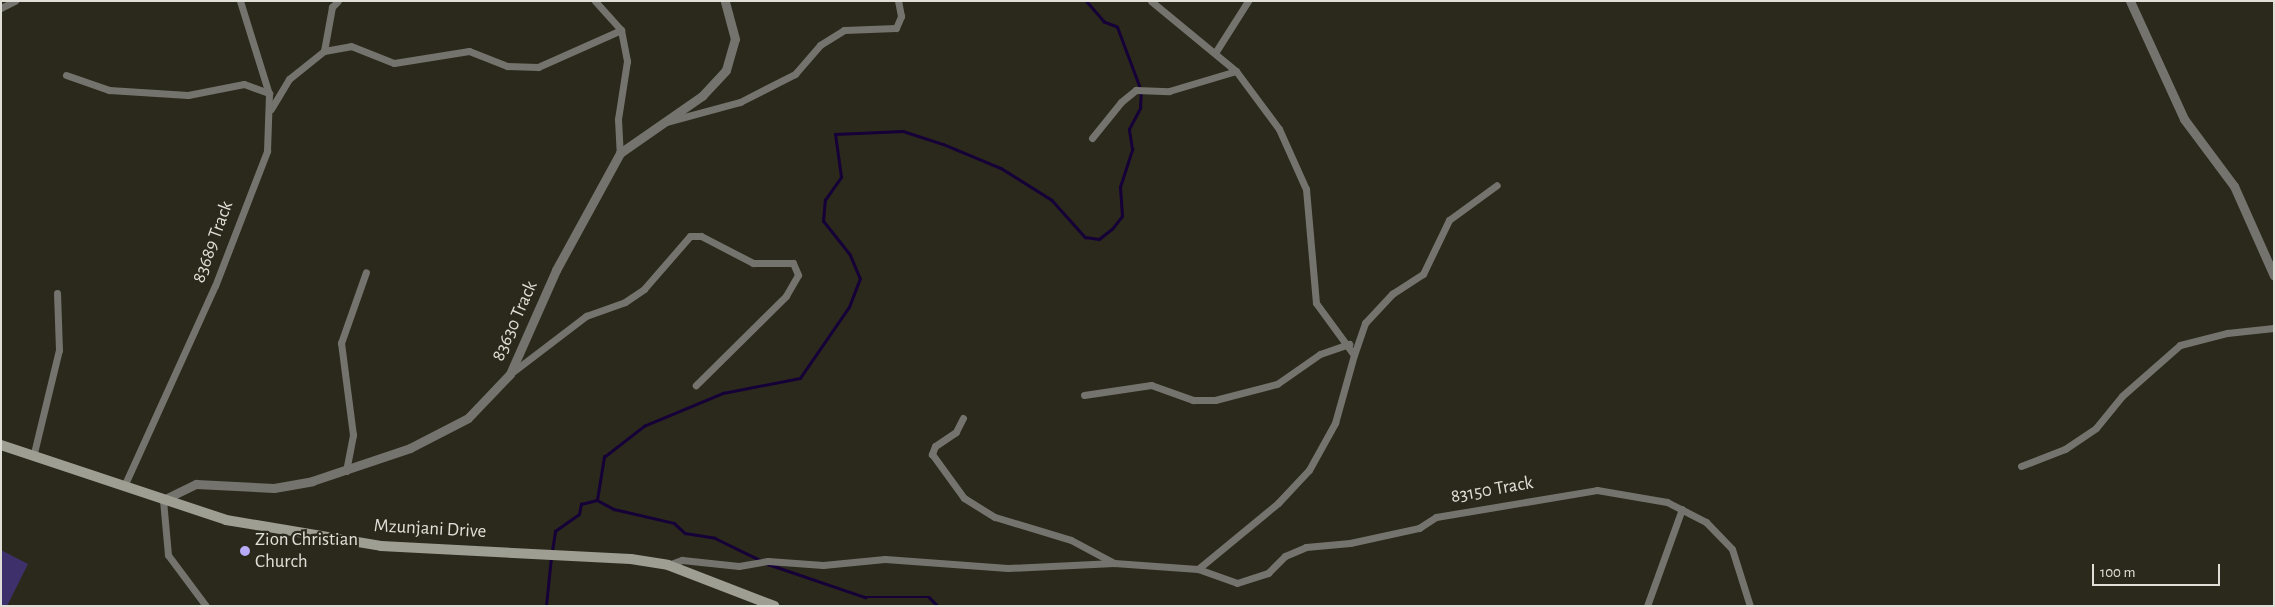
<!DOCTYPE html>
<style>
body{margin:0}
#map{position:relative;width:2275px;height:607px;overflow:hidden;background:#2b291c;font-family:"Alegreya Sans",sans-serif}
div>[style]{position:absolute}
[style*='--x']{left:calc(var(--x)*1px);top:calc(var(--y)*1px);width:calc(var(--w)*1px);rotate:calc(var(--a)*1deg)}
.green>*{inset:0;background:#3e306a}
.stream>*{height:2.5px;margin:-1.25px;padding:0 1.25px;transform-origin:1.25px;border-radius:1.25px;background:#150138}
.minor>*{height:7px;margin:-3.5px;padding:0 3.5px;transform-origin:3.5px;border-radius:3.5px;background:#74736d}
.tertiary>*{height:9px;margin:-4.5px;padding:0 4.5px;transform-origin:4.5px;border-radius:4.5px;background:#74736d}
.secondary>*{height:10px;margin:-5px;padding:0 5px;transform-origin:5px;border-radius:5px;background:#9f9e93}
.dots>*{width:14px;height:14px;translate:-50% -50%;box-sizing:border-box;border:2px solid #2b291c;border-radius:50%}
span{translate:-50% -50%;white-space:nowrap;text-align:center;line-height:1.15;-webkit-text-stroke:4.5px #2b291c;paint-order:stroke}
.street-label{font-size:19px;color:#e0dfd7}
.poi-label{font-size:19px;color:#e0dfd7}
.left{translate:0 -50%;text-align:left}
.frame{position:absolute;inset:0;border:2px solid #e0dfd7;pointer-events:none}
.scale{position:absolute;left:2092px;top:564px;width:128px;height:22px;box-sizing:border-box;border:2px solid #e0dfd7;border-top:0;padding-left:6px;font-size:15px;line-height:18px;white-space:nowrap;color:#e0dfd7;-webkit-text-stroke:4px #2b291c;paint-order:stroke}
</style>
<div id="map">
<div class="green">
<div style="clip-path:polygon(1px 550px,28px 564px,7px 606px,1px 606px)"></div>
</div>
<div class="stream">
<div style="--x:597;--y:500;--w:44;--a:-80.8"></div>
<div style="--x:604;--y:457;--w:51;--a:-37.8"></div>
<div style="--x:644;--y:426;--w:86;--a:-22.7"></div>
<div style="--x:723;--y:393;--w:78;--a:-11"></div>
<div style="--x:800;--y:378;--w:86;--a:-55.4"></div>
<div style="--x:849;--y:307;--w:30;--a:-69"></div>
<div style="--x:860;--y:279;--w:26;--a:-113"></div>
<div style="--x:850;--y:255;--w:43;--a:-128.5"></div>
<div style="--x:823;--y:221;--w:21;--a:-85"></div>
<div style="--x:825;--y:200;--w:28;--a:-55"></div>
<div style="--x:841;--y:177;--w:43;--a:-97.9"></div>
<div style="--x:835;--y:134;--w:68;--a:-2.5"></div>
<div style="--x:903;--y:131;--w:42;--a:18"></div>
<div style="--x:943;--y:144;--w:63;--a:22.5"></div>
<div style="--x:1001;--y:168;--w:60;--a:32.1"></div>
<div style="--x:1052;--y:200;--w:50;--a:48.3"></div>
<div style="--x:1085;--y:237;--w:14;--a:8"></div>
<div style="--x:1099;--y:239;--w:16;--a:-38"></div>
<div style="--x:1112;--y:229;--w:16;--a:-52"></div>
<div style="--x:1122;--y:216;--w:29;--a:-94"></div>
<div style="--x:1120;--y:187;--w:40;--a:-72"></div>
<div style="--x:1132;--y:149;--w:20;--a:-99"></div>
<div style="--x:1129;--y:129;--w:24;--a:-62"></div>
<div style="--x:1140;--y:108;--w:17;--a:-87"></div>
<div style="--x:1141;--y:91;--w:68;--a:-110.6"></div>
<div style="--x:1117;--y:27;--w:14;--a:-159"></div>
<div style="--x:1104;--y:22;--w:28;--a:-131"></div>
<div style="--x:552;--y:551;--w:20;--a:-81"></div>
<div style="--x:555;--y:531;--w:29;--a:-35"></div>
<div style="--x:579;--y:514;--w:10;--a:-79"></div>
<div style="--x:581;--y:504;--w:16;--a:-14"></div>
<div style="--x:597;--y:500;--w:19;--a:28"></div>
<div style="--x:614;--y:509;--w:62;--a:13.1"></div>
<div style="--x:674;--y:523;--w:15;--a:42"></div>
<div style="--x:685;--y:533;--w:30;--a:9"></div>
<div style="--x:715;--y:538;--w:50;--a:26.1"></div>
<div style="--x:765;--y:563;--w:106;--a:18.8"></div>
<div style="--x:865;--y:597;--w:64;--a:0"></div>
<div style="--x:929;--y:597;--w:13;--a:45"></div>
<div style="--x:546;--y:606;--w:49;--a:-84.2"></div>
</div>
<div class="minor">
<div style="--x:595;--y:1;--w:39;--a:48"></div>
<div style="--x:1151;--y:1;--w:110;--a:39.5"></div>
<div style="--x:1236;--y:71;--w:72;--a:53.4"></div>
<div style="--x:1279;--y:129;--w:66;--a:65.8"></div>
<div style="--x:1306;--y:189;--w:114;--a:85"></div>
<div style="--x:1316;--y:303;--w:64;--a:53.8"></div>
<div style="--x:1354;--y:355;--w:34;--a:-71"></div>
<div style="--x:1365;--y:323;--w:40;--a:-47"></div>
<div style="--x:1392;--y:294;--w:37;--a:-33"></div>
<div style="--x:1423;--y:274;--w:60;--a:-64.3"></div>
<div style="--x:1449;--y:220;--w:59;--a:-36.1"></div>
<div style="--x:1;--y:8;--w:16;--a:-27"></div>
<div style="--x:324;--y:51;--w:45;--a:-79.7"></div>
<div style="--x:332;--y:7;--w:8;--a:-45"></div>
<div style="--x:1215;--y:53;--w:62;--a:-57.6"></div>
<div style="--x:66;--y:75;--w:46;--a:19.2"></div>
<div style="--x:109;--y:90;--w:79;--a:3.6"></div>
<div style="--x:188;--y:95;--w:57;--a:-11.1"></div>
<div style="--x:244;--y:84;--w:27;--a:20"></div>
<div style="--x:271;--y:109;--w:35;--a:-59"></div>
<div style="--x:289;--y:79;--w:45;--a:-38.7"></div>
<div style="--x:324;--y:51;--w:27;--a:-10"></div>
<div style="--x:351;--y:46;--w:46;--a:21.6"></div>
<div style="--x:394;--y:63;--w:76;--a:-9.1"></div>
<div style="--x:469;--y:51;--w:41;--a:21.5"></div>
<div style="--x:507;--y:66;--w:31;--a:2"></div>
<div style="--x:538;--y:67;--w:91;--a:-24"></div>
<div style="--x:621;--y:30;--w:32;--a:79"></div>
<div style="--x:627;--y:61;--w:59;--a:98.8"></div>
<div style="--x:618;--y:119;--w:34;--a:87"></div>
<div style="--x:666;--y:122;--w:77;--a:-15.1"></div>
<div style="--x:740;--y:102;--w:62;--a:-27"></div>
<div style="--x:795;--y:74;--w:38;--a:-49"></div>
<div style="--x:820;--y:45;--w:28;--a:-32"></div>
<div style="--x:844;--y:30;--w:52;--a:-2.2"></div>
<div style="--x:896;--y:28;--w:13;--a:-67"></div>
<div style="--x:901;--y:16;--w:15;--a:-101"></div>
<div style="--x:1092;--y:138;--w:46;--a:-51.1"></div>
<div style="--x:1121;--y:102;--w:19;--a:-39"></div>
<div style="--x:1136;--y:90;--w:33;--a:2"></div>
<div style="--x:1169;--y:91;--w:70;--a:-16.6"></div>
<div style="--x:510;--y:374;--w:96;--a:-37.3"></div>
<div style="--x:586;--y:316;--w:41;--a:-19.7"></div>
<div style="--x:625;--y:302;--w:23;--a:-34"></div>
<div style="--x:644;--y:289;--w:70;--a:-49"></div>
<div style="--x:690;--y:236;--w:11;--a:0"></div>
<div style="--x:701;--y:236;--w:59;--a:27.4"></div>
<div style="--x:753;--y:263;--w:40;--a:0"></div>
<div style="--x:793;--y:263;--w:13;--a:67"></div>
<div style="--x:798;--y:275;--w:24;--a:120"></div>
<div style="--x:786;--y:296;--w:127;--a:135.3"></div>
<div style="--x:1084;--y:395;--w:68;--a:-8.5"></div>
<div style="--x:1151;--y:385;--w:45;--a:19.7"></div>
<div style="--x:1193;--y:400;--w:22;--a:0"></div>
<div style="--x:1215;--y:400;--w:64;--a:-14.5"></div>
<div style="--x:1277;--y:384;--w:52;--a:-34.9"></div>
<div style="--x:1320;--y:354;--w:31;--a:-19"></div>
<div style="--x:963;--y:418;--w:16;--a:117"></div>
<div style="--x:956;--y:432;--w:25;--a:146"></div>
<div style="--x:935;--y:446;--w:9;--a:111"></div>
<div style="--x:932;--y:454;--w:54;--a:54"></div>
<div style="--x:964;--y:498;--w:36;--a:32"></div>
<div style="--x:995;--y:517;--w:79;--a:16.8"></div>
<div style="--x:1071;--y:540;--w:49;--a:28.1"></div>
<div style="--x:34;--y:453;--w:106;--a:-76.4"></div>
<div style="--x:59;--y:350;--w:57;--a:-92"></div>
<div style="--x:2021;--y:466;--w:47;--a:-21.1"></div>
<div style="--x:2065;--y:449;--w:37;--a:-34"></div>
<div style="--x:2096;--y:428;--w:41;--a:-50.9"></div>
<div style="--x:2122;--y:396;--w:77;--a:-41.3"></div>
<div style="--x:2180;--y:345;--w:49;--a:-14.3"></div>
<div style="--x:2227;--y:333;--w:47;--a:-6.1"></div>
<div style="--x:346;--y:471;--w:37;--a:-79"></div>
<div style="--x:353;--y:435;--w:93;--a:-97.4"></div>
<div style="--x:341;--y:343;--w:75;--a:-70.6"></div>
<div style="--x:125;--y:484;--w:217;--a:-65.6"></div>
<div style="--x:215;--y:286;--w:145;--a:-68.9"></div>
<div style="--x:267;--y:151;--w:57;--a:-88"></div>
<div style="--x:269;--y:94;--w:97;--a:-107.3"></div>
<div style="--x:163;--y:500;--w:55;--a:84.8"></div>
<div style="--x:168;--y:555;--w:64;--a:53.3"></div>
<div style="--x:668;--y:565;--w:15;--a:-20"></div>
<div style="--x:682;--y:560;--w:57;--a:6"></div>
<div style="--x:739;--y:566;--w:29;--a:-10"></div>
<div style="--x:768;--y:561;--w:55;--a:4.2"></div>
<div style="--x:823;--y:565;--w:62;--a:-5.5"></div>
<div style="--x:885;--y:559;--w:123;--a:4.2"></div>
<div style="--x:1008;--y:568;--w:106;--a:-2.7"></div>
<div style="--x:1114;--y:563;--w:84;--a:4.1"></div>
<div style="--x:1198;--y:569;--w:41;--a:19.7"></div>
<div style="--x:1237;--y:583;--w:33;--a:-18"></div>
<div style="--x:1268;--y:573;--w:24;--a:-45"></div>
<div style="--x:1285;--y:556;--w:23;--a:-23"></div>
<div style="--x:1306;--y:547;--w:44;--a:-5.2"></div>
<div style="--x:1350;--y:543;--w:71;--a:-12.3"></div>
<div style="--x:1419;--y:528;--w:20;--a:-33"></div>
<div style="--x:1436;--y:517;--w:163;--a:-9.5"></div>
<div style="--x:1597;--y:490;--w:71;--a:9.7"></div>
<div style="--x:1667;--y:502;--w:44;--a:27.1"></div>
<div style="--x:1706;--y:522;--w:37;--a:46"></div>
<div style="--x:1732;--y:549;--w:60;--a:72.5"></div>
<div style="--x:1198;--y:569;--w:104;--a:-39.5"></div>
<div style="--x:1278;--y:503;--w:45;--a:-46.8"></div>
<div style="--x:1309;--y:470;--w:54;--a:-61"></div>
<div style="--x:1335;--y:423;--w:71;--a:-74.4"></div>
<div style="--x:1647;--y:606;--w:103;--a:-70.2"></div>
</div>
<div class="tertiary">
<div style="--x:2130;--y:1;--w:130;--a:65.4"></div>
<div style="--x:2184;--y:119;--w:84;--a:53.3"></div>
<div style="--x:2234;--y:186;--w:98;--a:66"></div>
<div style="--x:163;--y:500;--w:37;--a:-26"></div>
<div style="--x:196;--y:484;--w:78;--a:2.9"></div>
<div style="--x:274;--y:488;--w:39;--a:-10"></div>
<div style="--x:312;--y:481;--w:103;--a:-18.6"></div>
<div style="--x:410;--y:448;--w:65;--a:-27.3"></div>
<div style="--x:468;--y:418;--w:61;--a:-46.3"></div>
<div style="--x:510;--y:374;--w:114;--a:-66.1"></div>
<div style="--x:556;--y:270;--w:133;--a:-61.3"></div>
<div style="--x:620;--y:153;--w:100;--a:-34.8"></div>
<div style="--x:702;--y:96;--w:35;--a:-47"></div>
<div style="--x:726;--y:70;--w:32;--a:-74"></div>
<div style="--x:735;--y:39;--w:39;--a:-105"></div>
</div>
<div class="secondary">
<div style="--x:1;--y:445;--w:237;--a:18.4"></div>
<div style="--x:226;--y:520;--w:157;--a:9.5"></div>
<div style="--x:381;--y:546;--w:250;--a:3"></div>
<div style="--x:631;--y:559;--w:37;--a:9"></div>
<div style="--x:668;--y:565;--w:114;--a:21.1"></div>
</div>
<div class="dots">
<div style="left:245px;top:551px;background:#b8abf7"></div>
</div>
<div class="street-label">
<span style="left:213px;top:242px;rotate:-70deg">83689 Track</span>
<span style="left:515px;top:321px;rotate:-66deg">83630 Track</span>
<span style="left:1492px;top:490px;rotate:-10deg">83150 Track</span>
<span style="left:430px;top:529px;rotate:3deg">Mzunjani Drive</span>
</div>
<div class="poi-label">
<span class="left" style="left:255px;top:551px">Zion Christian<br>Church</span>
</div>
<div class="frame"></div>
<div class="scale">100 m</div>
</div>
